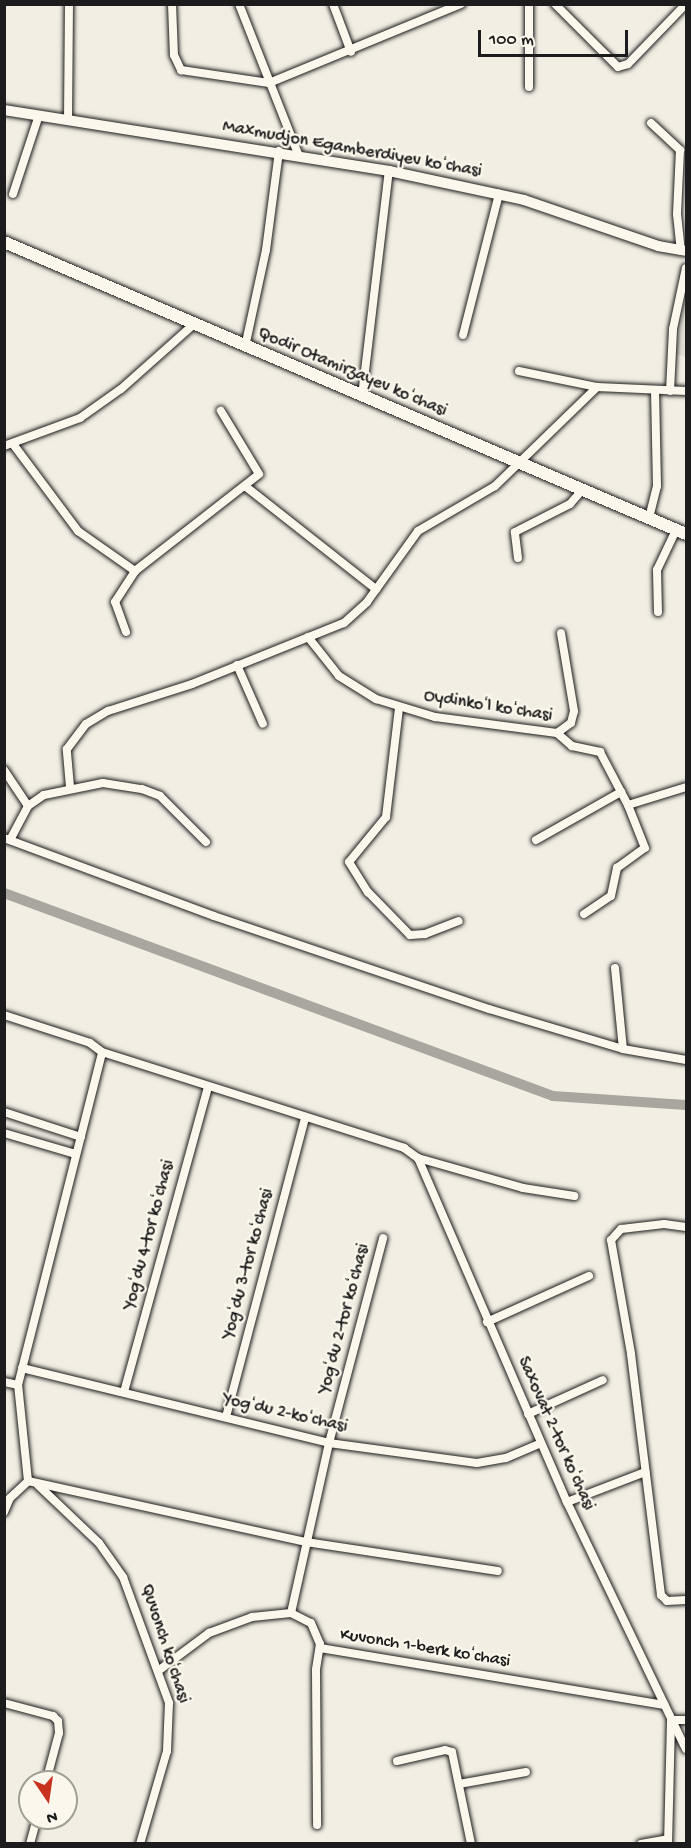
<!DOCTYPE html>
<meta charset="utf-8">
<style>
body{margin:0}
#map{position:relative;width:691px;height:1848px;overflow:hidden;background:#f2eee4;font-family:"Gochi Hand",sans-serif}
div>[style]{position:absolute}
[style*='--x']{left:calc(var(--x)*1px);top:calc(var(--y)*1px);width:calc(var(--w)*1px);rotate:calc(var(--a)*1deg)}
.built>*{inset:0;background:#e2ded5}
.canal>*{height:10px;margin:-5px;padding:0 5px;transform-origin:5px;border-radius:5px;background:#a9a6a0}
.roads{filter:drop-shadow(0 0 2px #1c1c1c) drop-shadow(0 0 2px #1c1c1c)}
.minor>*{height:8px;margin:-4px;padding:0 4px;transform-origin:4px;border-radius:4px;background:#fbf7ec}
.tertiary>*{height:10px;margin:-5px;padding:0 5px;transform-origin:5px;border-radius:5px;background:#fbf7ec}
.secondary>*{height:12px;margin:-6px;padding:0 6px;transform-origin:6px;border-radius:6px;background:#fbf7ec}
span{translate:-50% -50%;white-space:nowrap;text-align:center;line-height:1.15;-webkit-text-stroke:4.5px #fbf7ec;paint-order:stroke}
.street-label{font-size:18px;color:#1c1c1c}
.frame{position:absolute;inset:0;border:6px solid #1c1c1c;pointer-events:none}
.north{position:absolute;left:18px;top:1770px;width:60px;height:60px;box-sizing:border-box;background:#fbf7ec;border:2px solid #a29f99;border-radius:50%;rotate:167deg;font-size:16px;font-weight:700;line-height:24px;text-align:center;color:#1c1c1c}
.north::after{content:'';display:block;margin:auto;width:21px;height:27px;background:#c8321e;clip-path:polygon(50% 0,100% 100%,50% 72%,0 100%)}
.scale{position:absolute;left:478px;top:30px;width:150px;height:27px;box-sizing:border-box;border:3px solid #1c1c1c;border-top:0;padding-left:8px;font-size:18px;line-height:21px;white-space:nowrap;color:#1c1c1c;-webkit-text-stroke:4px #fbf7ec;paint-order:stroke}
</style>
<div id="map">
<div class="built">
<div style="clip-path:polygon(686px 293px,686px 357px,676px 354px)"></div>
</div>
<div class="canal">
<div style="--x:4;--y:893;--w:585;--a:20.29"></div>
<div style="--x:553;--y:1096;--w:133;--a:3.9"></div>
</div>
<div class="roads">
<div class="minor">
<div style="--x:172;--y:4;--w:51;--a:87.8"></div>
<div style="--x:174;--y:55;--w:17;--a:65"></div>
<div style="--x:181;--y:70;--w:89;--a:8.4"></div>
<div style="--x:269;--y:83;--w:208;--a:-22.4"></div>
<div style="--x:239;--y:4;--w:161;--a:68.5"></div>
<div style="--x:333;--y:4;--w:51;--a:69.4"></div>
<div style="--x:529;--y:4;--w:83;--a:90"></div>
<div style="--x:555;--y:4;--w:89;--a:45"></div>
<div style="--x:618;--y:67;--w:10;--a:-17"></div>
<div style="--x:628;--y:64;--w:83;--a:-46"></div>
<div style="--x:68;--y:119;--w:115;--a:-89.5"></div>
<div style="--x:651;--y:123;--w:40;--a:43"></div>
<div style="--x:680;--y:150;--w:64;--a:92.7"></div>
<div style="--x:677;--y:214;--w:37;--a:84"></div>
<div style="--x:13;--y:194;--w:83;--a:-71.8"></div>
<div style="--x:463;--y:335;--w:146;--a:-75.7"></div>
<div style="--x:245;--y:347;--w:99;--a:-77.8"></div>
<div style="--x:266;--y:250;--w:100;--a:-82.5"></div>
<div style="--x:519;--y:371;--w:80;--a:11.6"></div>
<div style="--x:597;--y:387;--w:89;--a:2.6"></div>
<div style="--x:670;--y:391;--w:62;--a:-87.2"></div>
<div style="--x:673;--y:329;--w:62;--a:-78"></div>
<div style="--x:362;--y:396;--w:227;--a:-83.2"></div>
<div style="--x:13;--y:444;--w:109;--a:53.2"></div>
<div style="--x:78;--y:531;--w:70;--a:35.1"></div>
<div style="--x:4;--y:446;--w:81;--a:-20.2"></div>
<div style="--x:80;--y:418;--w:50;--a:-35.3"></div>
<div style="--x:121;--y:389;--w:96;--a:-41.6"></div>
<div style="--x:245;--y:486;--w:167;--a:38.2"></div>
<div style="--x:649;--y:518;--w:33;--a:-76"></div>
<div style="--x:657;--y:486;--w:95;--a:-91.2"></div>
<div style="--x:518;--y:558;--w:26;--a:-97"></div>
<div style="--x:515;--y:532;--w:62;--a:-27"></div>
<div style="--x:570;--y:504;--w:18;--a:-49"></div>
<div style="--x:658;--y:612;--w:42;--a:-91.4"></div>
<div style="--x:657;--y:570;--w:44;--a:-64.6"></div>
<div style="--x:126;--y:632;--w:32;--a:-110"></div>
<div style="--x:115;--y:602;--w:37;--a:-57"></div>
<div style="--x:135;--y:571;--w:157;--a:-38"></div>
<div style="--x:259;--y:474;--w:74;--a:-121.1"></div>
<div style="--x:308;--y:637;--w:50;--a:51.5"></div>
<div style="--x:339;--y:676;--w:44;--a:31.9"></div>
<div style="--x:376;--y:699;--w:62;--a:17"></div>
<div style="--x:435;--y:717;--w:123;--a:7.5"></div>
<div style="--x:557;--y:733;--w:20;--a:41"></div>
<div style="--x:572;--y:746;--w:29;--a:12"></div>
<div style="--x:600;--y:752;--w:60;--a:62.2"></div>
<div style="--x:628;--y:805;--w:61;--a:-17.2"></div>
<div style="--x:237;--y:665;--w:64;--a:66.2"></div>
<div style="--x:399;--y:708;--w:110;--a:96.8"></div>
<div style="--x:386;--y:817;--w:58;--a:129.4"></div>
<div style="--x:349;--y:862;--w:36;--a:58"></div>
<div style="--x:368;--y:892;--w:60;--a:45.7"></div>
<div style="--x:410;--y:935;--w:15;--a:-4"></div>
<div style="--x:425;--y:934;--w:36;--a:-21"></div>
<div style="--x:557;--y:733;--w:17;--a:-36"></div>
<div style="--x:571;--y:723;--w:12;--a:-76"></div>
<div style="--x:574;--y:711;--w:79;--a:-99.5"></div>
<div style="--x:4;--y:770;--w:43;--a:56.3"></div>
<div style="--x:70;--y:787;--w:38;--a:-95"></div>
<div style="--x:67;--y:749;--w:31;--a:-53"></div>
<div style="--x:86;--y:724;--w:26;--a:-31"></div>
<div style="--x:108;--y:711;--w:88;--a:-17.8"></div>
<div style="--x:192;--y:684;--w:164;--a:-21.9"></div>
<div style="--x:344;--y:623;--w:31;--a:-42"></div>
<div style="--x:367;--y:602;--w:87;--a:-54.3"></div>
<div style="--x:418;--y:531;--w:89;--a:-30.3"></div>
<div style="--x:495;--y:486;--w:142;--a:-44.1"></div>
<div style="--x:4;--y:838;--w:224;--a:20.4"></div>
<div style="--x:214;--y:916;--w:290;--a:18.7"></div>
<div style="--x:489;--y:1009;--w:140;--a:16.6"></div>
<div style="--x:623;--y:1049;--w:64;--a:9.9"></div>
<div style="--x:10;--y:840;--w:38;--a:-62"></div>
<div style="--x:28;--y:806;--w:19;--a:-35"></div>
<div style="--x:44;--y:795;--w:60;--a:-11.5"></div>
<div style="--x:103;--y:783;--w:39;--a:9"></div>
<div style="--x:142;--y:789;--w:19;--a:21"></div>
<div style="--x:160;--y:796;--w:65;--a:45"></div>
<div style="--x:536;--y:840;--w:98;--a:-29.5"></div>
<div style="--x:584;--y:914;--w:32;--a:-34"></div>
<div style="--x:611;--y:896;--w:29;--a:-78"></div>
<div style="--x:617;--y:868;--w:34;--a:-36"></div>
<div style="--x:645;--y:848;--w:46;--a:-111.6"></div>
<div style="--x:615;--y:968;--w:81;--a:84.4"></div>
<div style="--x:4;--y:1015;--w:90;--a:18"></div>
<div style="--x:90;--y:1043;--w:15;--a:37"></div>
<div style="--x:102;--y:1052;--w:317;--a:17.6"></div>
<div style="--x:404;--y:1148;--w:17;--a:36"></div>
<div style="--x:418;--y:1158;--w:109;--a:15.9"></div>
<div style="--x:523;--y:1188;--w:52;--a:8.9"></div>
<div style="--x:4;--y:1112;--w:81;--a:18"></div>
<div style="--x:4;--y:1133;--w:75;--a:16.3"></div>
<div style="--x:418;--y:1158;--w:375;--a:66.6"></div>
<div style="--x:567;--y:1502;--w:274;--a:64.3"></div>
<div style="--x:686;--y:1227;--w:22;--a:-172"></div>
<div style="--x:664;--y:1224;--w:43;--a:173.4"></div>
<div style="--x:621;--y:1229;--w:15;--a:132"></div>
<div style="--x:611;--y:1240;--w:116;--a:80"></div>
<div style="--x:631;--y:1354;--w:243;--a:82.9"></div>
<div style="--x:661;--y:1595;--w:8;--a:45"></div>
<div style="--x:667;--y:1601;--w:19;--a:-3"></div>
<div style="--x:487;--y:1322;--w:112;--a:-24.3"></div>
<div style="--x:22;--y:1368;--w:316;--a:13.7"></div>
<div style="--x:329;--y:1443;--w:149;--a:7.7"></div>
<div style="--x:477;--y:1463;--w:29;--a:-10"></div>
<div style="--x:506;--y:1458;--w:38;--a:-23"></div>
<div style="--x:4;--y:1382;--w:14;--a:12"></div>
<div style="--x:124;--y:1392;--w:316;--a:-74.6"></div>
<div style="--x:528;--y:1414;--w:82;--a:-24.4"></div>
<div style="--x:226;--y:1417;--w:308;--a:-75.2"></div>
<div style="--x:28;--y:1481;--w:285;--a:12.4"></div>
<div style="--x:306;--y:1542;--w:194;--a:8.6"></div>
<div style="--x:38;--y:1485;--w:84;--a:43.6"></div>
<div style="--x:99;--y:1543;--w:42;--a:54.8"></div>
<div style="--x:123;--y:1577;--w:134;--a:69.9"></div>
<div style="--x:169;--y:1703;--w:48;--a:92.4"></div>
<div style="--x:167;--y:1751;--w:97;--a:106.2"></div>
<div style="--x:567;--y:1502;--w:84;--a:-21"></div>
<div style="--x:4;--y:1512;--w:15;--a:-67"></div>
<div style="--x:10;--y:1498;--w:25;--a:-43"></div>
<div style="--x:28;--y:1481;--w:97;--a:-95.9"></div>
<div style="--x:18;--y:1385;--w:343;--a:-75.8"></div>
<div style="--x:291;--y:1613;--w:174;--a:-77.4"></div>
<div style="--x:329;--y:1443;--w:212;--a:-75.2"></div>
<div style="--x:320;--y:1648;--w:349;--a:9.4"></div>
<div style="--x:158;--y:1671;--w:64;--a:-36.7"></div>
<div style="--x:209;--y:1633;--w:46;--a:-20.4"></div>
<div style="--x:252;--y:1617;--w:39;--a:-6"></div>
<div style="--x:291;--y:1613;--w:22;--a:27"></div>
<div style="--x:311;--y:1623;--w:23;--a:67"></div>
<div style="--x:320;--y:1644;--w:26;--a:99"></div>
<div style="--x:316;--y:1670;--w:155;--a:89.6"></div>
<div style="--x:4;--y:1703;--w:51;--a:14.9"></div>
<div style="--x:53;--y:1716;--w:7;--a:45"></div>
<div style="--x:58;--y:1721;--w:12;--a:85"></div>
<div style="--x:59;--y:1733;--w:51;--a:104.9"></div>
<div style="--x:671;--y:1720;--w:15;--a:0"></div>
<div style="--x:397;--y:1761;--w:49;--a:-12.9"></div>
<div style="--x:445;--y:1750;--w:7;--a:16"></div>
<div style="--x:452;--y:1752;--w:94;--a:78.3"></div>
<div style="--x:459;--y:1784;--w:68;--a:-10.2"></div>
<div style="--x:30;--y:1844;--w:27;--a:-75"></div>
<div style="--x:641;--y:1844;--w:27;--a:-10"></div>
<div style="--x:668;--y:1844;--w:124;--a:-88.6"></div>
</div>
<div class="tertiary">
<div style="--x:4;--y:110;--w:390;--a:9"></div>
<div style="--x:389;--y:171;--w:138;--a:12.1"></div>
<div style="--x:524;--y:200;--w:142;--a:18.9"></div>
<div style="--x:658;--y:246;--w:28;--a:10"></div>
</div>
<div class="secondary">
<div style="--x:4;--y:242;--w:742;--a:23.18"></div>
</div>
</div>
<div class="street-label">
<span style="left:352px;top:150px;rotate:10deg">Maxmudjon Egamberdiyev koʻchasi</span>
<span style="left:352px;top:373px;rotate:23deg">Qodir Otamirzayev koʻchasi</span>
<span style="left:488px;top:707px;rotate:9deg">Oydinkoʻl koʻchasi</span>
<span style="left:150px;top:1235px;rotate:-75deg">Yogʻdu 4-tor koʻchasi</span>
<span style="left:249px;top:1264px;rotate:-75deg">Yogʻdu 3-tor koʻchasi</span>
<span style="left:345px;top:1319px;rotate:-75deg">Yogʻdu 2-tor koʻchasi</span>
<span style="left:285px;top:1414px;rotate:13deg">Yogʻdu 2-koʻchasi</span>
<span style="left:555px;top:1434px;rotate:66deg">Saxovat 2-tor koʻchasi</span>
<span style="left:164px;top:1644px;rotate:72deg">Quvonch koʻchasi</span>
<span style="left:425px;top:1649px;rotate:9deg">Kuvonch 1-berk koʻchasi</span>
</div>
<div class="frame"></div>
<div class="north">N</div>
<div class="scale">100 m</div>
</div>
